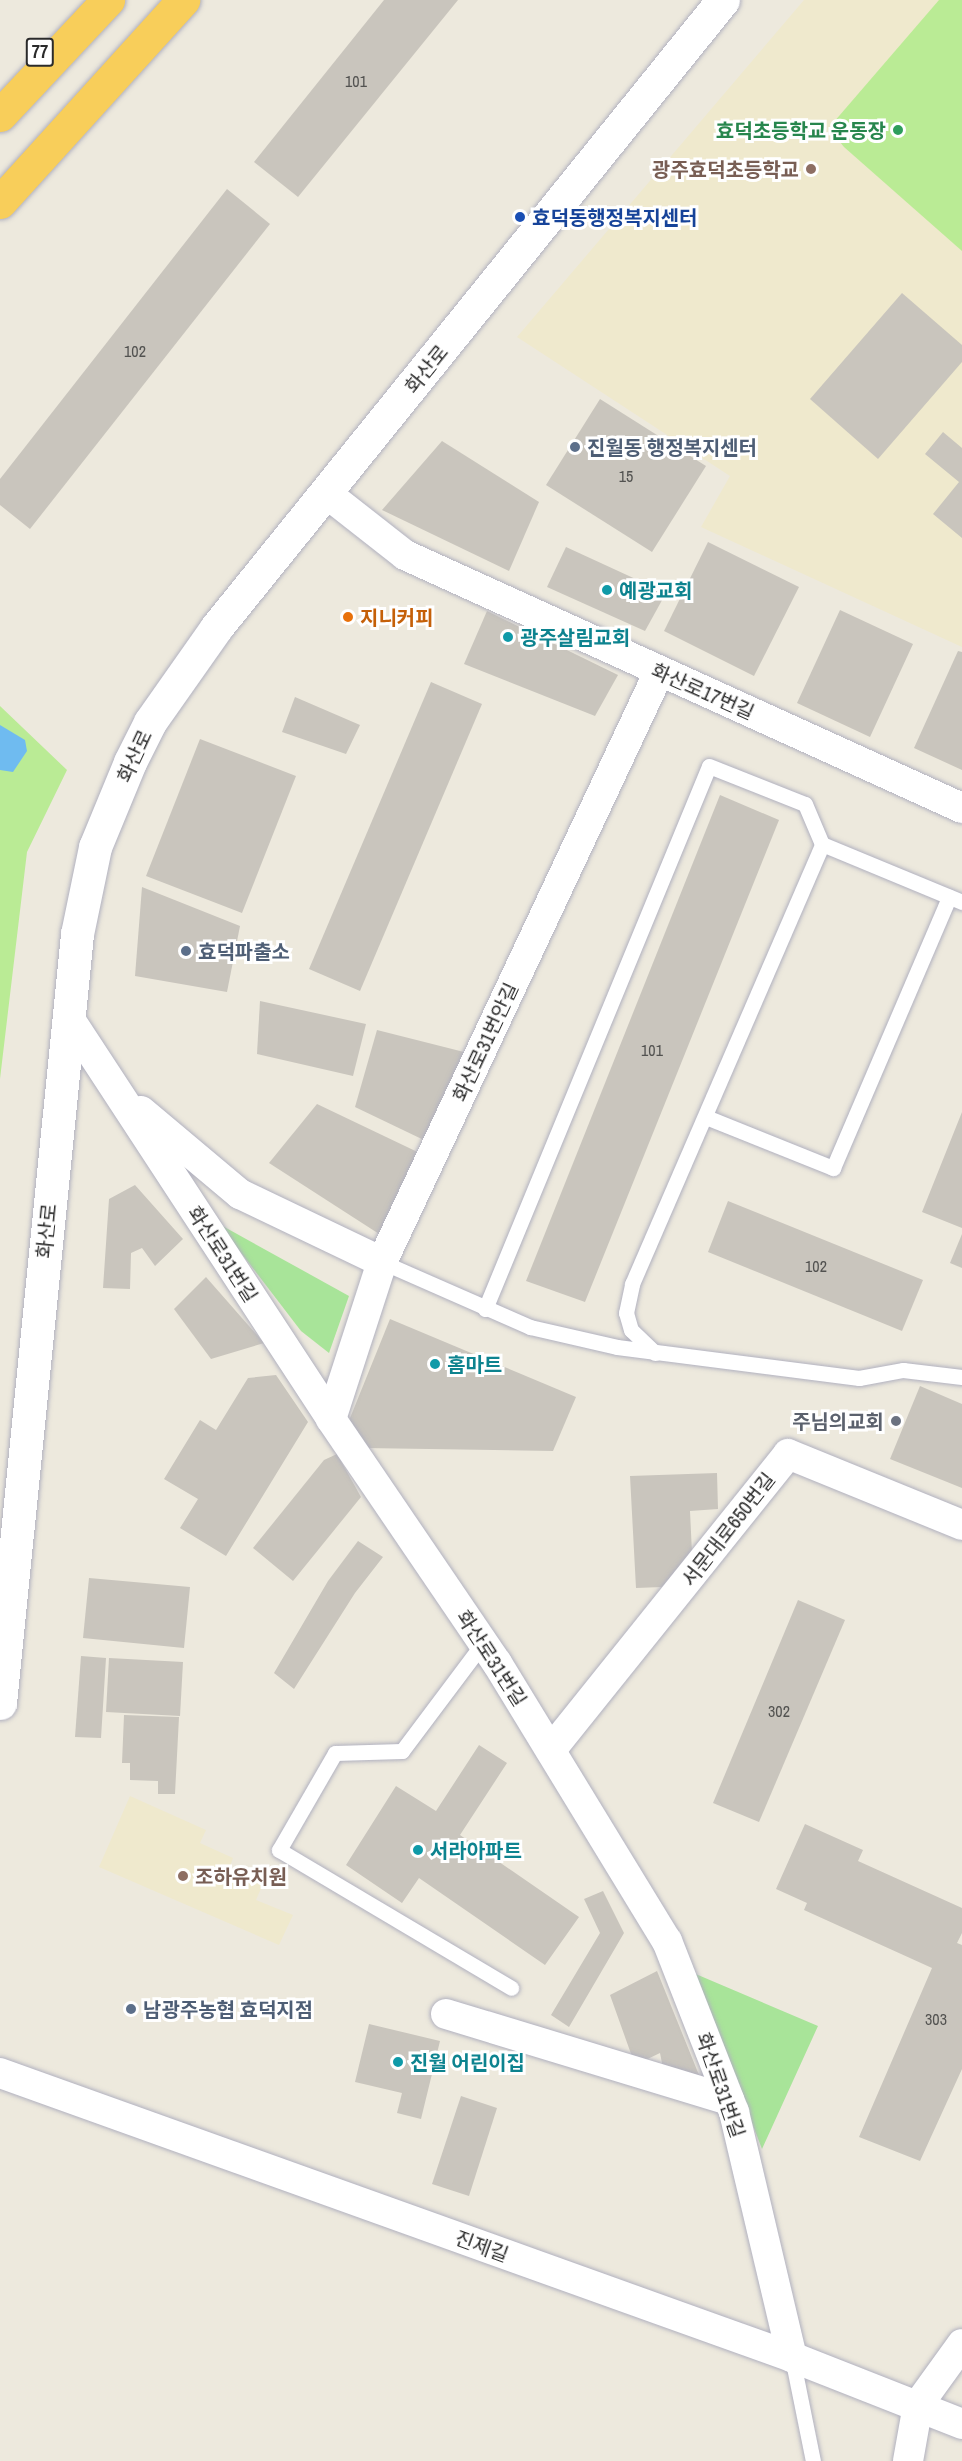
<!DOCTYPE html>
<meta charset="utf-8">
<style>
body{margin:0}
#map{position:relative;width:962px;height:2461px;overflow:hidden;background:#ede9dd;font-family:"Archivo Narrow","Noto Sans KR",sans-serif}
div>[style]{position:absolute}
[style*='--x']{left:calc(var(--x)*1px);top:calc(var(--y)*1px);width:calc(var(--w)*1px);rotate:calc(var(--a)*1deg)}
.education>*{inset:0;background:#efe9cd}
.green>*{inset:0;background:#a8e499}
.pitch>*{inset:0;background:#baeb95}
.water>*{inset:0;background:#6fbbf0}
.building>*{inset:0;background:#c9c5bd}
.roads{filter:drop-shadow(0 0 2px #b1b1bf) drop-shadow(0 0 2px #b1b1bf)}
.service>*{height:15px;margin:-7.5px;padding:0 7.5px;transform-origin:7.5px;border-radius:7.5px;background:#fff}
.minor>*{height:30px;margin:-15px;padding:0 15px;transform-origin:15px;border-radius:15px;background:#fff}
.secondary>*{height:33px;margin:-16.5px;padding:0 16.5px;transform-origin:16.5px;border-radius:16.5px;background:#fff}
.trunk>*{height:33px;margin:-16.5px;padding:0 16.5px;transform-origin:16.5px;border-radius:16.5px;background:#f8ce5a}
.dots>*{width:16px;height:16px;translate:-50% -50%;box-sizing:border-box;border:3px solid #fff;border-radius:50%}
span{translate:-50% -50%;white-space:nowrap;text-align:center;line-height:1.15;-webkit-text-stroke:6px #fff;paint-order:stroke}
.number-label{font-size:16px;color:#525250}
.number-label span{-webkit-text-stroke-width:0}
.shield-label span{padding:2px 4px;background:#fff;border:2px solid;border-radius:4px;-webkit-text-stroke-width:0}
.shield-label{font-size:18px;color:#2b2b2b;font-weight:700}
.leisure-label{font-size:20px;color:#27864d;font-weight:700}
.right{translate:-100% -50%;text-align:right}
.education-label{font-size:20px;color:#785e54;font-weight:700}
.left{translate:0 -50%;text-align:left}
.transit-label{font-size:20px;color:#164399;font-weight:700}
.street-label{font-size:20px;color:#2b2b2b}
.service-label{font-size:20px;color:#4e5e75;font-weight:700}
.culture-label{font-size:20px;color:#0d838f;font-weight:700}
.food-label{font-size:20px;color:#c56008;font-weight:700}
.worship-label{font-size:20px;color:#5b616d;font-weight:700}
</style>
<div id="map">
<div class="education">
<div style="clip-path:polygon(804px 0,962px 0,962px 647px,701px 527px,730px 476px,517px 337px)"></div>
<div style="clip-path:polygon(130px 1796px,206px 1830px,200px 1843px,233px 1858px,229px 1869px,263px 1884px,256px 1900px,293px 1915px,279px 1945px,99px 1867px)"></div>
</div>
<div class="green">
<div style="clip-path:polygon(219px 1224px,349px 1296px,329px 1353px,301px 1331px)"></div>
<div style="clip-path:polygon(691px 1972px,818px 2026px,762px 2149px,702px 1993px)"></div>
</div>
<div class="pitch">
<div style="clip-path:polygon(939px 0,962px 0,962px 251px,844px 147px,836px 137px,833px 123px)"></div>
<div style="clip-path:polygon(0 706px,67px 770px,27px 852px,0 1079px)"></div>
</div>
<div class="water">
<div style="clip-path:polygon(0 725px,25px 740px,27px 751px,13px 772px,0 770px)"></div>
</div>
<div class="building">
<div style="clip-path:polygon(384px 0,458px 0,298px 197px,254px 162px)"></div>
<div style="clip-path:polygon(227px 189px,270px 224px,30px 529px,0 505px,0 479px)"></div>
<div style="clip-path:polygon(902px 293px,962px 345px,962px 362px,878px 459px,810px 399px)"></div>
<div style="clip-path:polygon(600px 399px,706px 466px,652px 552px,546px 485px)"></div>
<div style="clip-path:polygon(943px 432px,962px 448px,962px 538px,933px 514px,959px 482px,925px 454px)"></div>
<div style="clip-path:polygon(442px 441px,539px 502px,509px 571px,382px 510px)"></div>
<div style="clip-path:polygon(708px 542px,799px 587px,754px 676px,664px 631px)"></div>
<div style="clip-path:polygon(566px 547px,666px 593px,645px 631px,547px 587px)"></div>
<div style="clip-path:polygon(840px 610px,913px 644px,870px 737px,797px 703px)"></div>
<div style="clip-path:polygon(487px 611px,618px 675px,595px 716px,464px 664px)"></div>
<div style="clip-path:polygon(958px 651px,962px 652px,962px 770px,914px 748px)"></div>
<div style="clip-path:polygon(431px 682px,482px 704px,360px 991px,309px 969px)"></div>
<div style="clip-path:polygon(295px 697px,360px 725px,346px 754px,282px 732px)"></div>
<div style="clip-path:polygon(200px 739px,296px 776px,242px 913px,146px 876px)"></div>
<div style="clip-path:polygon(720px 795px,779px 820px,585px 1302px,526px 1281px)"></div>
<div style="clip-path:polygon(142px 887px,240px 926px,227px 992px,135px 976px)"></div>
<div style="clip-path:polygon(260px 1001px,366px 1024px,353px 1076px,257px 1054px)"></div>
<div style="clip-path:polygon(377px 1030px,464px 1052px,428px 1142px,355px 1107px)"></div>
<div style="clip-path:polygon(317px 1104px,428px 1157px,390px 1241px,269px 1163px)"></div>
<div style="clip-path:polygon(962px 1112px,962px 1228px,922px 1212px)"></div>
<div style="clip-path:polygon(135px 1185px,183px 1239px,155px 1266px,142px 1248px,131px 1253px,130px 1289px,103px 1288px,109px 1199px)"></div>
<div style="clip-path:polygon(728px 1201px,923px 1280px,902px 1331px,708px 1252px)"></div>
<div style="clip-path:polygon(962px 1234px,962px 1268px,950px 1263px)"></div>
<div style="clip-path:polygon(206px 1277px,264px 1343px,211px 1359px,174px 1309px)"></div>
<div style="clip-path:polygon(390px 1319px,576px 1397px,553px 1451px,364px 1448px,348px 1423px)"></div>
<div style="clip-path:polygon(276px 1375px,308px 1422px,226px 1556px,180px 1528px,198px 1499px,164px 1479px,200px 1420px,216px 1430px,248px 1378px)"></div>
<div style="clip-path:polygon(920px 1386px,962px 1404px,962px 1488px,890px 1459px)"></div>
<div style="clip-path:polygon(337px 1454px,361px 1497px,293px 1581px,253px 1548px,324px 1460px)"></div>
<div style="clip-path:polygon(717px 1473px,718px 1509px,690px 1511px,692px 1553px,662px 1587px,636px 1588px,630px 1476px)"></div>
<div style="clip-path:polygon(358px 1541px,383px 1557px,355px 1593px,294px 1689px,274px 1673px,328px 1581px)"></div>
<div style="clip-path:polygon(89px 1578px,190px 1587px,184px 1648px,83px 1638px)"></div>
<div style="clip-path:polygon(798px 1600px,845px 1620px,759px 1822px,713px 1803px)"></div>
<div style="clip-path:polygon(81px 1656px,106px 1658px,101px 1738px,75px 1737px)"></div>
<div style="clip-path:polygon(109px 1658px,183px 1662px,180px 1716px,106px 1712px)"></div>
<div style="clip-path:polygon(124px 1715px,179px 1717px,175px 1794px,158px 1794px,158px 1781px,130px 1780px,130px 1763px,122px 1763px)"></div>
<div style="clip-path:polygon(479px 1745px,507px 1763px,460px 1835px,579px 1917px,545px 1965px,419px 1878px,402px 1903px,346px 1865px,396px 1786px,436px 1811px)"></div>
<div style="clip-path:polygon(805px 1824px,863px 1850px,858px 1861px,962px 1908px,962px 1933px,957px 1943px,962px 1945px,962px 2069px,920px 2161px,859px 2137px,932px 1968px,804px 1910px,807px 1903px,776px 1889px)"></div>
<div style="clip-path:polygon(603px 1891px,624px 1933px,569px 2027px,551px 2015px,600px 1933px,584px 1899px)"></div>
<div style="clip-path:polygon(657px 1971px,701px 2080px,663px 2068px,660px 2053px,635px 2065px,610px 1995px)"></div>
<div style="clip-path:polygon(369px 2024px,440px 2041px,421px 2119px,397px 2113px,402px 2093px,355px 2082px)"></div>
<div style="clip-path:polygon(461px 2096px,497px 2108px,469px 2196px,432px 2184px)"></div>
</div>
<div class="roads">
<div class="service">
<div style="--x:706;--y:1117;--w:137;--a:21.9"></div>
<div style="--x:833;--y:1168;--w:295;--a:-66.8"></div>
<div style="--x:382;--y:1262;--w:162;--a:23.7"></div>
<div style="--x:530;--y:1327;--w:89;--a:12.9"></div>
<div style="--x:617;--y:1347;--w:244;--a:7.3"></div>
<div style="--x:859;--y:1378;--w:45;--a:-10.3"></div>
<div style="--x:903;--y:1370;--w:59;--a:6.8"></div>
<div style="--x:485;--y:1309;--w:587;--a:-67.58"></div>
<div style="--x:709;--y:766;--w:103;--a:21.6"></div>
<div style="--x:805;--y:804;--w:43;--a:67"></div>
<div style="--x:822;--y:844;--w:152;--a:22.5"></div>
<div style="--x:655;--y:1353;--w:33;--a:-136"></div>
<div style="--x:631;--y:1330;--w:18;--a:-106"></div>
<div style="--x:626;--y:1313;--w:30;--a:-78"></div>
<div style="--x:632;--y:1284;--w:479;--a:-66.6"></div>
<div style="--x:483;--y:1643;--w:135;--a:126.9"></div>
<div style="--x:402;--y:1751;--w:67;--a:178.3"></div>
<div style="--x:335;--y:1753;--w:112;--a:120"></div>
<div style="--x:279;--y:1850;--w:270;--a:30.7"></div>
<div style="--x:792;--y:2357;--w:106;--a:78.6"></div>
</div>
<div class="minor">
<div style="--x:326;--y:493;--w:100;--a:38.1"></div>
<div style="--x:405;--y:555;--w:612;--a:24.43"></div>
<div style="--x:69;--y:1018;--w:479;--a:56.8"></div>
<div style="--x:331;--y:1419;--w:295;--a:55.8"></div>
<div style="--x:497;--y:1663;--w:326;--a:58.6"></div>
<div style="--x:667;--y:1941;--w:184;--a:68.6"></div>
<div style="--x:734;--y:2112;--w:252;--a:76.7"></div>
<div style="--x:141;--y:1111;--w:129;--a:40"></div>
<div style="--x:240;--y:1194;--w:157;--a:25.6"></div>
<div style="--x:331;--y:1419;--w:165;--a:-72"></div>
<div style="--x:382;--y:1262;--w:652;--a:-64.85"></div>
<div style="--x:551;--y:1750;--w:379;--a:-51.3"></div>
<div style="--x:788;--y:1454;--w:188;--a:22.2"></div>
<div style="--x:446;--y:2014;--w:296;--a:16.9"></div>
<div style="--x:0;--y:2073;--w:841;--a:19.73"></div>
<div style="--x:792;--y:2357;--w:183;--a:21.5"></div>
<div style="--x:908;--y:2461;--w:57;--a:-79.9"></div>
<div style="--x:918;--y:2405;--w:75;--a:-54.2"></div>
</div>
<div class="secondary">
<div style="--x:0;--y:1703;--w:773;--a:-84.28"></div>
<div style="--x:77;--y:934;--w:89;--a:-78.3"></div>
<div style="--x:95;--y:847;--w:92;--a:-67.6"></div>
<div style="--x:130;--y:762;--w:45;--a:-63.4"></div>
<div style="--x:150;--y:722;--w:115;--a:-54.9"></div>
<div style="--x:216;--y:628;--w:807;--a:-51.09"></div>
</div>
<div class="trunk">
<div style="--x:0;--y:115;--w:158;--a:-46.8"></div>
<div style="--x:0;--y:202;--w:273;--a:-47.8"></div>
</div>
</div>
<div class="dots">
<div style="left:898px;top:130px;background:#2e9e5b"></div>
<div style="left:811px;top:169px;background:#8d6e63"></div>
<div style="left:520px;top:217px;background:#1a4fb4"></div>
<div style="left:575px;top:447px;background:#5c6f8a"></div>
<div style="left:607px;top:590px;background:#0f9aa8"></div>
<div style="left:348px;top:617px;background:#e8710a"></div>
<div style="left:508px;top:637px;background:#0f9aa8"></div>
<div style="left:186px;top:951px;background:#5c6f8a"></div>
<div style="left:435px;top:1364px;background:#0f9aa8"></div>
<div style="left:896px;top:1421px;background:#6b7280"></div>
<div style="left:418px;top:1850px;background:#0f9aa8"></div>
<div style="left:183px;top:1876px;background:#8d6e63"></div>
<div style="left:131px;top:2009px;background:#5c6f8a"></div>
<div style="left:398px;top:2062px;background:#0f9aa8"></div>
</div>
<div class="number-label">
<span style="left:356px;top:81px">101</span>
<span style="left:135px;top:351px">102</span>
<span style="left:626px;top:476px">15</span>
<span style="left:652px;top:1050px">101</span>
<span style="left:816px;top:1266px">102</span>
<span style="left:779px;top:1711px">302</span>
<span style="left:936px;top:2019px">303</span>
</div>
<div class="shield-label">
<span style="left:40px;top:52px">77</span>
</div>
<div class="leisure-label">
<span class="right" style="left:886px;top:130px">효덕초등학교 운동장</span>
</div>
<div class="education-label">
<span class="right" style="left:799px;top:169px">광주효덕초등학교</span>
<span class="left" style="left:195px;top:1876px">조하유치원</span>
</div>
<div class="transit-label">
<span class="left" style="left:532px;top:217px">효덕동행정복지센터</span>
</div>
<div class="street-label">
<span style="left:426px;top:369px;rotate:-51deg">화산로</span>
<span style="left:703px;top:691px;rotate:24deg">화산로17번길</span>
<span style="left:134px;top:756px;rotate:-65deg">화산로</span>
<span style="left:485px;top:1042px;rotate:-65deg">화산로31번안길</span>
<span style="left:46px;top:1231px;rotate:-84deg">화산로</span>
<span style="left:223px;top:1254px;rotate:57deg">화산로31번길</span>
<span style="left:728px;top:1529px;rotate:-52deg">서문대로650번길</span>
<span style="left:492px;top:1658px;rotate:57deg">화산로31번길</span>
<span style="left:721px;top:2085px;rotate:71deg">화산로31번길</span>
<span style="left:482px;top:2246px;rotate:20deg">진제길</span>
</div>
<div class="service-label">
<span class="left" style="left:587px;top:447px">진월동 행정복지센터</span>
<span class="left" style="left:198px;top:951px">효덕파출소</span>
<span class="left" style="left:143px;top:2009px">남광주농협 효덕지점</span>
</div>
<div class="culture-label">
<span class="left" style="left:619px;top:590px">예광교회</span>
<span class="left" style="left:520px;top:637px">광주살림교회</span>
<span class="left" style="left:447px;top:1364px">홈마트</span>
<span class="left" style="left:430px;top:1850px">서라아파트</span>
<span class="left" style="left:410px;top:2062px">진월 어린이집</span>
</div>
<div class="food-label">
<span class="left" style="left:360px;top:617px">지니커피</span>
</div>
<div class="worship-label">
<span class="right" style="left:884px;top:1421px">주님의교회</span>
</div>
</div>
